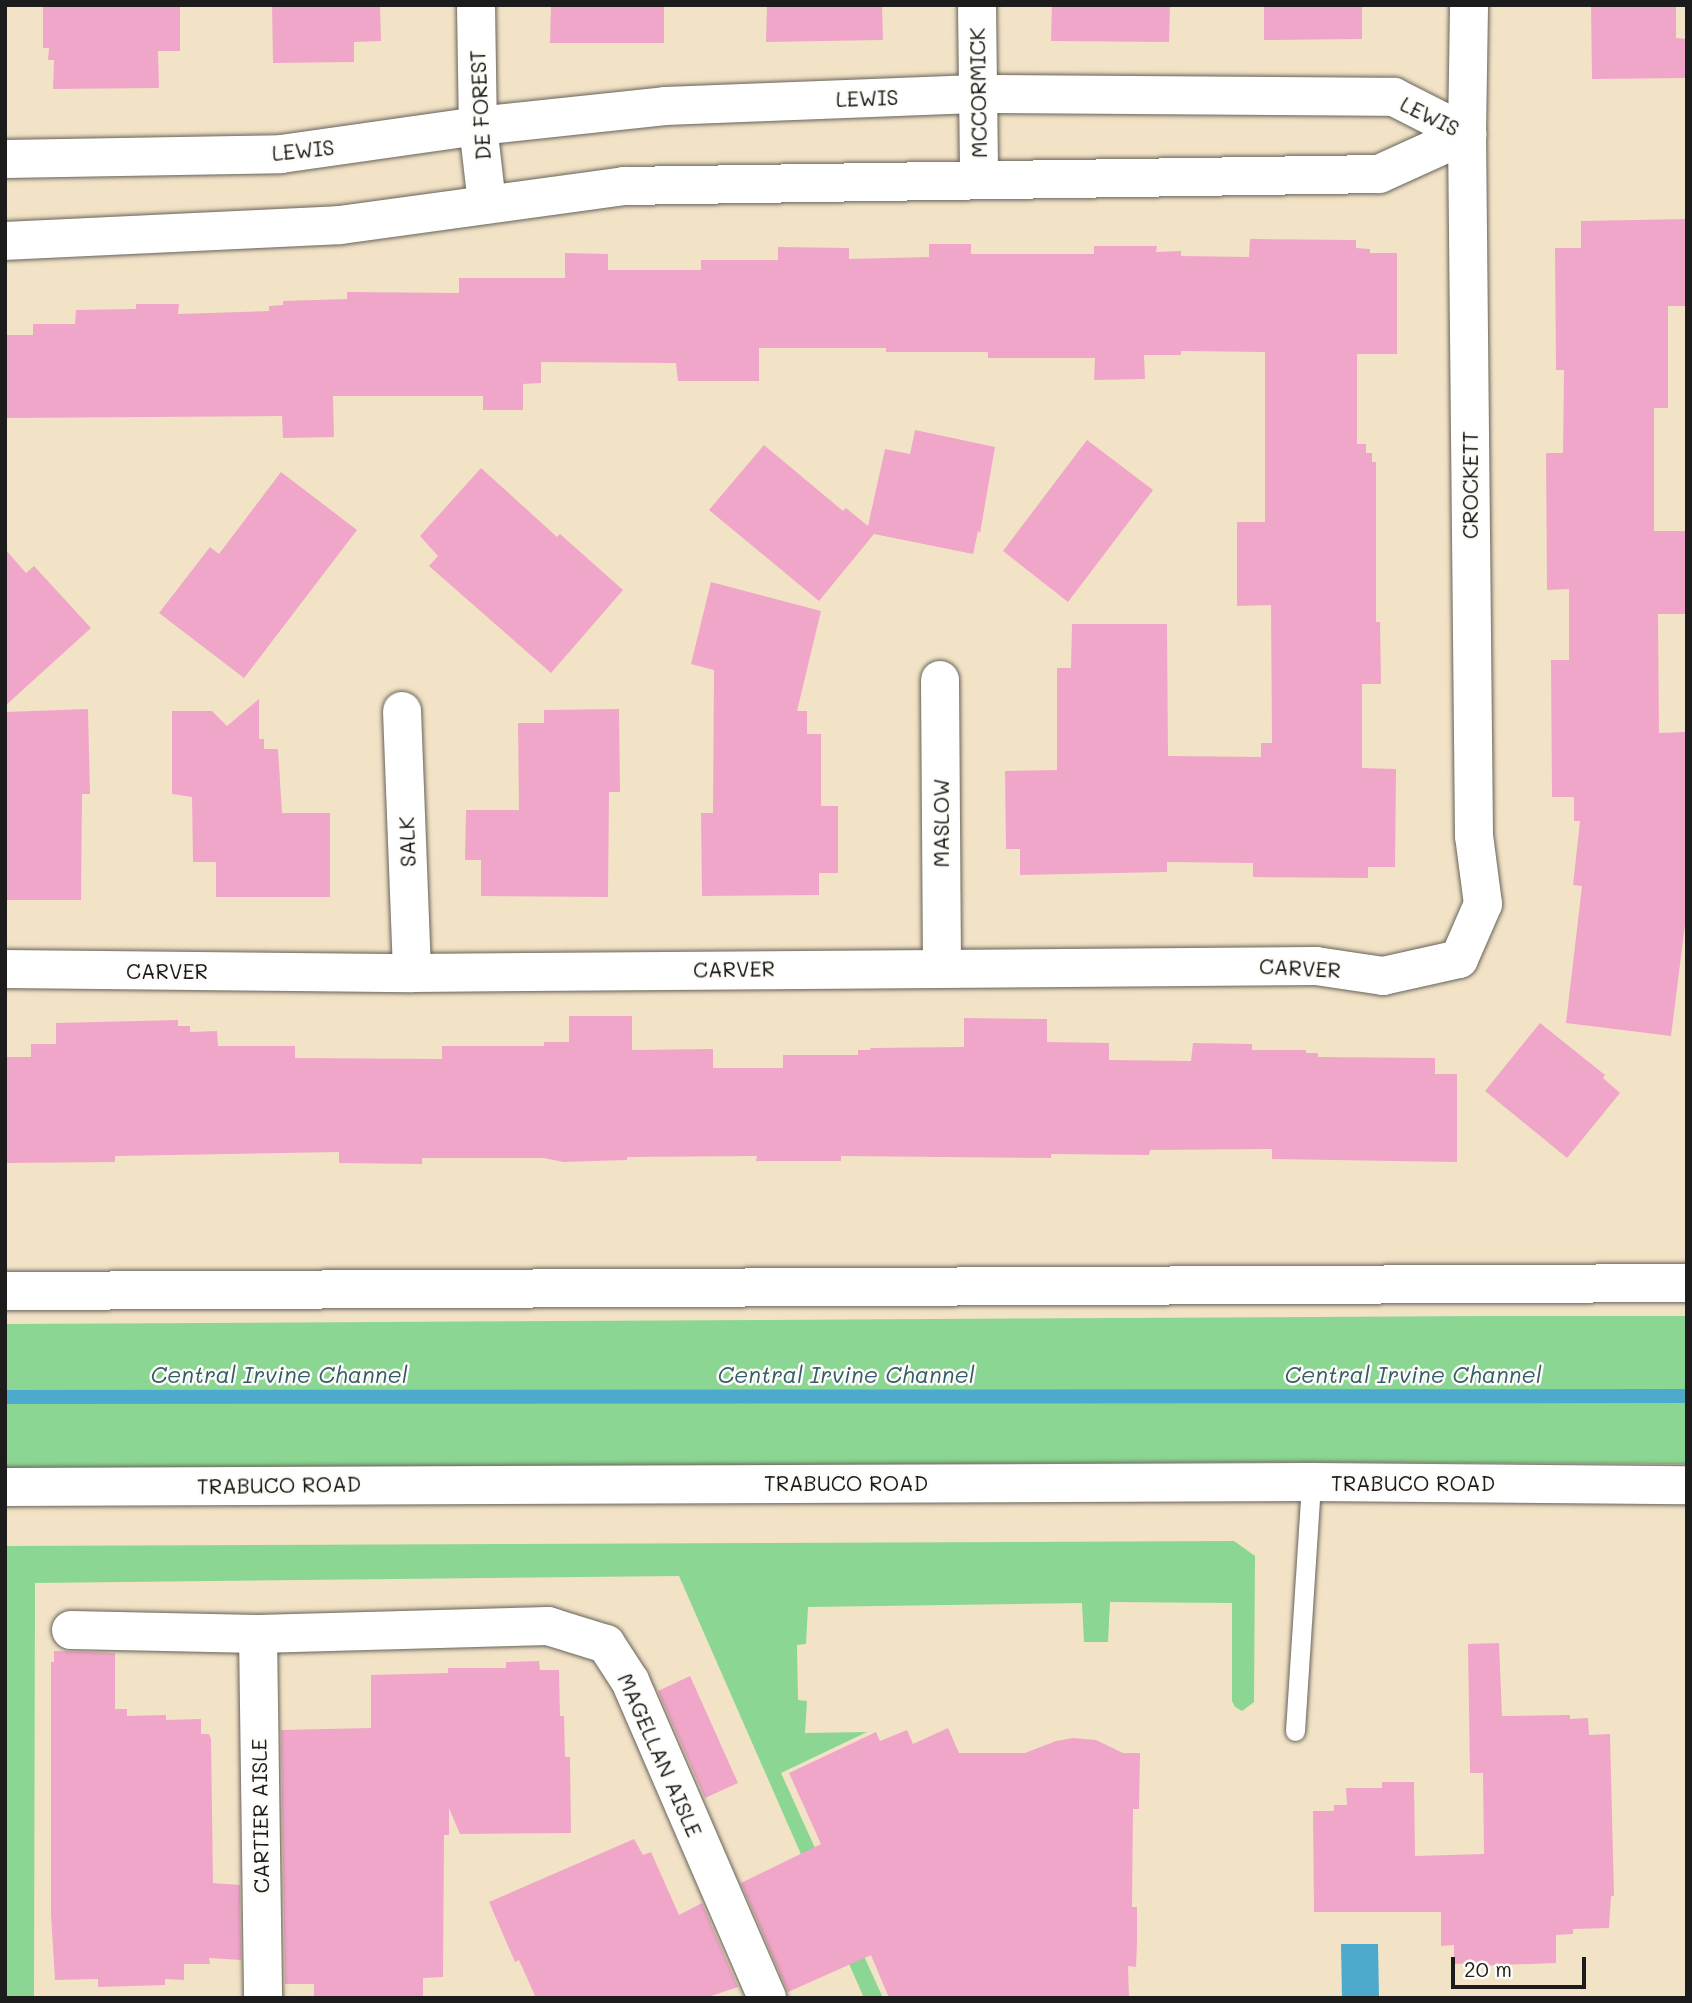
<!DOCTYPE html>
<style>
body{margin:0}
#map{position:relative;width:1692px;height:2003px;overflow:hidden;background:#f2e3c7;font-family:Mali,sans-serif}
div>[style]{position:absolute}
[style*='--x']{left:calc(var(--x)*1px);top:calc(var(--y)*1px);width:calc(var(--w)*1px);rotate:calc(var(--a)*1deg)}
.green>*{inset:0;background:#8bd692}
.water>*{inset:0;background:#4eaacc}
.stream>*{height:14px;margin:-7px;padding:0 7px;transform-origin:7px;border-radius:7px;background:#4eaacc}
.building>*{inset:0;background:#f0a6c9}
.roads{filter:drop-shadow(0 0 2px #676258) drop-shadow(0 0 2px #676258)}
.service>*{height:19px;margin:-9.5px;padding:0 9.5px;transform-origin:9.5px;border-radius:9.5px;background:#fff}
.minor>*{height:38px;margin:-19px;padding:0 19px;transform-origin:19px;border-radius:19px;background:#fff}
.tertiary>*{height:38px;margin:-19px;padding:0 19px;transform-origin:19px;border-radius:19px;background:#fff}
.secondary>*{height:38px;margin:-19px;padding:0 19px;transform-origin:19px;border-radius:19px;background:#fff}
span{translate:-50% -50%;white-space:nowrap;text-align:center;line-height:1.15;-webkit-text-stroke:5px #fdfcf7;paint-order:stroke}
.street-label{font-size:21px;color:#1c1c1c}
.water-label{font-size:23px;color:#325c6b;font-style:italic}
.frame{position:absolute;inset:0;border:7px solid #1c1c1c;pointer-events:none}
.scale{position:absolute;left:1451px;top:1957px;width:135px;height:32px;box-sizing:border-box;border:4px solid #1c1c1c;border-top:0;padding-left:9px;font-size:21px;line-height:24px;white-space:nowrap;color:#1c1c1c;-webkit-text-stroke:5px #fdfcf7;paint-order:stroke}
</style>
<div id="map">
<div class="green">
<div style="clip-path:polygon(1484px 1316px,1687px 1316px,1687px 1464px,1292px 1462px,5px 1469px,5px 1324px)"></div>
<div style="clip-path:polygon(1234px 1541px,1255px 1556px,1254px 1702px,1242px 1711px,1235px 1707px,1232px 1701px,1232px 1603px,1110px 1602px,1108px 1642px,1084px 1642px,1082px 1603px,808px 1607px,806px 1644px,797px 1645px,798px 1700px,807px 1701px,805px 1733px,867px 1732px,781px 1773px,883px 1998px,864px 1998px,679px 1576px,35px 1583px,34px 1998px,5px 1998px,5px 1546px)"></div>
</div>
<div class="water">
<div style="clip-path:polygon(1341px 1944px,1378px 1944px,1379px 1998px,1342px 1998px)"></div>
</div>
<div class="stream">
<div style="--x:5;--y:1397;--w:1682;--a:-0.03"></div>
</div>
<div class="building">
<div style="clip-path:polygon(43px 5px,180px 5px,180px 51px,158px 51px,159px 88px,53px 89px,54px 60px,48px 60px,49px 48px,43px 48px)"></div>
<div style="clip-path:polygon(272px 5px,380px 5px,381px 41px,354px 42px,354px 62px,273px 63px)"></div>
<div style="clip-path:polygon(551px 5px,664px 5px,664px 43px,550px 43px)"></div>
<div style="clip-path:polygon(767px 5px,882px 5px,883px 40px,766px 42px)"></div>
<div style="clip-path:polygon(1052px 5px,1170px 5px,1169px 42px,1051px 41px)"></div>
<div style="clip-path:polygon(1264px 5px,1362px 5px,1362px 39px,1264px 40px)"></div>
<div style="clip-path:polygon(1591px 5px,1676px 5px,1676px 38px,1687px 39px,1687px 78px,1592px 79px)"></div>
<div style="clip-path:polygon(1687px 219px,1687px 306px,1668px 306px,1668px 408px,1654px 408px,1654px 531px,1687px 531px,1687px 614px,1658px 614px,1659px 733px,1686px 732px,1687px 909px,1671px 1036px,1566px 1023px,1582px 886px,1573px 885px,1580px 821px,1574px 821px,1574px 797px,1552px 797px,1551px 660px,1569px 660px,1569px 589px,1547px 590px,1546px 453px,1563px 453px,1564px 370px,1556px 370px,1555px 248px,1581px 248px,1581px 221px)"></div>
<div style="clip-path:polygon(1250px 239px,1356px 240px,1356px 248px,1370px 249px,1370px 253px,1397px 253px,1397px 354px,1357px 354px,1357px 444px,1366px 444px,1366px 453px,1372px 453px,1372px 462px,1376px 462px,1376px 622px,1380px 622px,1381px 684px,1362px 684px,1362px 768px,1396px 769px,1395px 867px,1368px 867px,1368px 878px,1253px 877px,1253px 863px,1167px 862px,1167px 872px,1020px 875px,1020px 849px,1006px 849px,1005px 771px,1057px 770px,1057px 668px,1071px 668px,1072px 624px,1167px 624px,1168px 756px,1261px 757px,1261px 743px,1272px 743px,1271px 605px,1237px 606px,1237px 522px,1265px 522px,1265px 352px,1181px 351px,1181px 355px,1144px 355px,1145px 379px,1094px 380px,1095px 358px,988px 358px,988px 352px,886px 352px,886px 348px,759px 348px,759px 381px,678px 381px,676px 363px,541px 362px,541px 383px,523px 384px,523px 410px,483px 410px,483px 396px,333px 396px,334px 437px,283px 438px,282px 416px,5px 418px,5px 335px,33px 335px,33px 324px,75px 324px,76px 310px,136px 309px,136px 304px,179px 304px,178px 314px,269px 311px,269px 306px,283px 305px,283px 301px,347px 299px,347px 292px,459px 293px,459px 278px,565px 278px,565px 253px,608px 254px,608px 270px,701px 270px,701px 260px,778px 260px,778px 247px,849px 248px,849px 259px,929px 257px,929px 244px,971px 244px,971px 254px,1094px 254px,1094px 246px,1157px 246px,1156px 252px,1181px 251px,1181px 256px,1249px 257px)"></div>
<div style="clip-path:polygon(915px 430px,995px 447px,980px 533px,978px 531px,973px 554px,874px 534px,819px 601px,709px 510px,764px 445px,843px 511px,846px 508px,868px 526px,885px 449px,910px 454px)"></div>
<div style="clip-path:polygon(1087px 440px,1153px 490px,1068px 602px,1003px 551px)"></div>
<div style="clip-path:polygon(481px 468px,557px 537px,560px 534px,623px 590px,551px 673px,429px 566px,438px 556px,420px 536px)"></div>
<div style="clip-path:polygon(281px 472px,357px 530px,244px 678px,159px 613px,210px 547px,219px 554px)"></div>
<div style="clip-path:polygon(5px 549px,26px 573px,34px 566px,91px 628px,5px 706px)"></div>
<div style="clip-path:polygon(711px 582px,821px 611px,797px 711px,807px 711px,807px 734px,821px 734px,821px 806px,838px 806px,838px 873px,819px 873px,819px 895px,702px 896px,701px 813px,713px 813px,714px 670px,691px 664px)"></div>
<div style="clip-path:polygon(259px 699px,259px 739px,264px 739px,264px 749px,278px 749px,282px 813px,330px 813px,330px 897px,216px 897px,216px 862px,193px 862px,192px 797px,172px 794px,172px 711px,212px 711px,227px 726px)"></div>
<div style="clip-path:polygon(88px 709px,90px 794px,82px 794px,81px 900px,5px 900px,5px 712px)"></div>
<div style="clip-path:polygon(619px 709px,620px 792px,609px 792px,608px 897px,481px 896px,481px 860px,465px 860px,466px 810px,519px 810px,518px 723px,544px 723px,544px 710px)"></div>
<div style="clip-path:polygon(569px 1016px,632px 1016px,632px 1050px,713px 1049px,713px 1068px,783px 1068px,783px 1055px,858px 1055px,858px 1050px,871px 1050px,870px 1048px,964px 1047px,964px 1018px,1047px 1019px,1047px 1042px,1109px 1043px,1109px 1060px,1191px 1061px,1193px 1043px,1252px 1044px,1252px 1050px,1306px 1050px,1306px 1053px,1318px 1053px,1318px 1057px,1435px 1058px,1435px 1074px,1457px 1074px,1457px 1162px,1272px 1159px,1272px 1149px,1150px 1150px,1149px 1155px,1051px 1154px,1051px 1158px,841px 1156px,841px 1161px,756px 1161px,757px 1156px,627px 1157px,627px 1160px,563px 1162px,544px 1158px,422px 1158px,422px 1164px,339px 1163px,339px 1152px,115px 1156px,115px 1162px,5px 1163px,5px 1057px,31px 1057px,31px 1044px,56px 1044px,56px 1023px,178px 1020px,178px 1026px,190px 1026px,190px 1032px,217px 1031px,218px 1046px,295px 1046px,295px 1058px,442px 1059px,442px 1046px,544px 1046px,544px 1042px,569px 1042px)"></div>
<div style="clip-path:polygon(1540px 1023px,1605px 1075px,1603px 1078px,1620px 1093px,1567px 1158px,1485px 1091px)"></div>
<div style="clip-path:polygon(1499px 1643px,1502px 1716px,1570px 1715px,1570px 1719px,1588px 1718px,1589px 1735px,1610px 1734px,1614px 1896px,1611px 1896px,1609px 1928px,1573px 1929px,1573px 1934px,1556px 1935px,1556px 1963px,1474px 1966px,1474px 1963px,1454px 1964px,1454px 1945px,1441px 1946px,1441px 1912px,1314px 1912px,1313px 1811px,1334px 1811px,1334px 1805px,1347px 1805px,1346px 1788px,1382px 1788px,1382px 1782px,1414px 1782px,1415px 1856px,1484px 1854px,1483px 1773px,1470px 1773px,1468px 1644px)"></div>
<div style="clip-path:polygon(54px 1651px,115px 1653px,115px 1709px,127px 1709px,127px 1716px,166px 1715px,166px 1720px,201px 1719px,201px 1734px,209px 1734px,211px 1739px,213px 1883px,240px 1885px,241px 1960px,209px 1958px,210px 1964px,184px 1964px,184px 1980px,165px 1979px,165px 1985px,98px 1987px,98px 1979px,55px 1980px,51px 1915px,51px 1662px,54px 1662px)"></div>
<div style="clip-path:polygon(539px 1661px,540px 1670px,559px 1670px,560px 1716px,564px 1716px,565px 1757px,570px 1757px,571px 1833px,460px 1834px,449px 1808px,449px 1835px,444px 1835px,443px 1977px,423px 1978px,423px 1998px,314px 1998px,314px 1984px,285px 1984px,281px 1730px,371px 1728px,371px 1675px,448px 1673px,448px 1668px,506px 1668px,506px 1662px)"></div>
<div style="clip-path:polygon(690px 1676px,738px 1783px,705px 1798px,658px 1691px)"></div>
<div style="clip-path:polygon(948px 1728px,959px 1753px,1025px 1753px,1056px 1741px,1073px 1738px,1096px 1740px,1123px 1753px,1140px 1753px,1139px 1809px,1133px 1809px,1132px 1907px,1137px 1907px,1137px 1943px,1136px 1967px,1128px 1966px,1129px 1997px,889px 1998px,871px 1955px,788px 1992px,741px 1883px,821px 1844px,789px 1773px,876px 1732px,880px 1741px,907px 1730px,913px 1744px)"></div>
<div style="clip-path:polygon(634px 1839px,643px 1855px,651px 1852px,679px 1915px,702px 1903px,738px 1987px,705px 1998px,536px 1998px,519px 1960px,515px 1962px,489px 1902px)"></div>
</div>
<div class="roads">
<div class="service">
<div style="--x:1295;--y:1731;--w:250;--a:-86.3"></div>
</div>
<div class="minor">
<div style="--x:476;--y:5;--w:121;--a:89.1"></div>
<div style="--x:478;--y:126;--w:79;--a:83.4"></div>
<div style="--x:977;--y:5;--w:175;--a:89.3"></div>
<div style="--x:940;--y:680;--w:286;--a:89.6"></div>
<div style="--x:402;--y:711;--w:262;--a:87.8"></div>
<div style="--x:5;--y:969;--w:407;--a:0.6"></div>
<div style="--x:412;--y:973;--w:904;--a:-0.44"></div>
<div style="--x:1316;--y:966;--w:68;--a:8.5"></div>
<div style="--x:1383;--y:976;--w:78;--a:-12.6"></div>
<div style="--x:1459;--y:959;--w:60;--a:-66.4"></div>
<div style="--x:1483;--y:904;--w:69;--a:-97.5"></div>
<div style="--x:1474;--y:836;--w:702;--a:-90.57"></div>
<div style="--x:1467;--y:134;--w:129;--a:-89.1"></div>
<div style="--x:71;--y:1630;--w:187;--a:1.2"></div>
<div style="--x:258;--y:1634;--w:290;--a:-1.6"></div>
<div style="--x:548;--y:1626;--w:61;--a:17.2"></div>
<div style="--x:606;--y:1644;--w:44;--a:57"></div>
<div style="--x:630;--y:1681;--w:345;--a:66.6"></div>
<div style="--x:258;--y:1634;--w:364;--a:89.2"></div>
</div>
<div class="tertiary">
<div style="--x:5;--y:159;--w:276;--a:-1"></div>
<div style="--x:281;--y:154;--w:199;--a:-8.1"></div>
<div style="--x:478;--y:126;--w:188;--a:-6.1"></div>
<div style="--x:665;--y:106;--w:313;--a:-2.2"></div>
<div style="--x:978;--y:94;--w:416;--a:0.4"></div>
<div style="--x:1394;--y:97;--w:82;--a:26.9"></div>
<div style="--x:5;--y:241;--w:335;--a:-2.7"></div>
<div style="--x:340;--y:225;--w:287;--a:-7.8"></div>
<div style="--x:624;--y:186;--w:755;--a:-0.91"></div>
<div style="--x:1379;--y:174;--w:97;--a:-24.4"></div>
</div>
<div class="secondary">
<div style="--x:5;--y:1291;--w:1682;--a:-0.27"></div>
<div style="--x:5;--y:1487;--w:1306;--a:-0.22"></div>
<div style="--x:1311;--y:1482;--w:376;--a:0.5"></div>
</div>
</div>
<div class="street-label">
<span style="left:978px;top:93px;rotate:-91deg">MCCORMICK</span>
<span style="left:867px;top:98px;rotate:-2deg">LEWIS</span>
<span style="left:480px;top:105px;rotate:-93deg">DE FOREST</span>
<span style="left:1430px;top:116px;rotate:26deg">LEWIS</span>
<span style="left:303px;top:150px;rotate:-6deg">LEWIS</span>
<span style="left:1470px;top:485px;rotate:-90deg">CROCKETT</span>
<span style="left:941px;top:823px;rotate:-90deg">MASLOW</span>
<span style="left:407px;top:842px;rotate:-92deg">SALK</span>
<span style="left:1300px;top:968px;rotate:3deg">CARVER</span>
<span style="left:734px;top:969px;rotate:-1deg">CARVER</span>
<span style="left:167px;top:971px">CARVER</span>
<span style="left:846px;top:1483px">TRABUCO ROAD</span>
<span style="left:1413px;top:1483px">TRABUCO ROAD</span>
<span style="left:279px;top:1485px;rotate:-1deg">TRABUCO ROAD</span>
<span style="left:660px;top:1755px;rotate:66deg">MAGELLAN AISLE</span>
<span style="left:260px;top:1816px;rotate:-91deg">CARTIER AISLE</span>
</div>
<div class="water-label">
<span style="left:279px;top:1374px">Central Irvine Channel</span>
<span style="left:846px;top:1374px">Central Irvine Channel</span>
<span style="left:1413px;top:1374px">Central Irvine Channel</span>
</div>
<div class="frame"></div>
<div class="scale">20 m</div>
</div>
